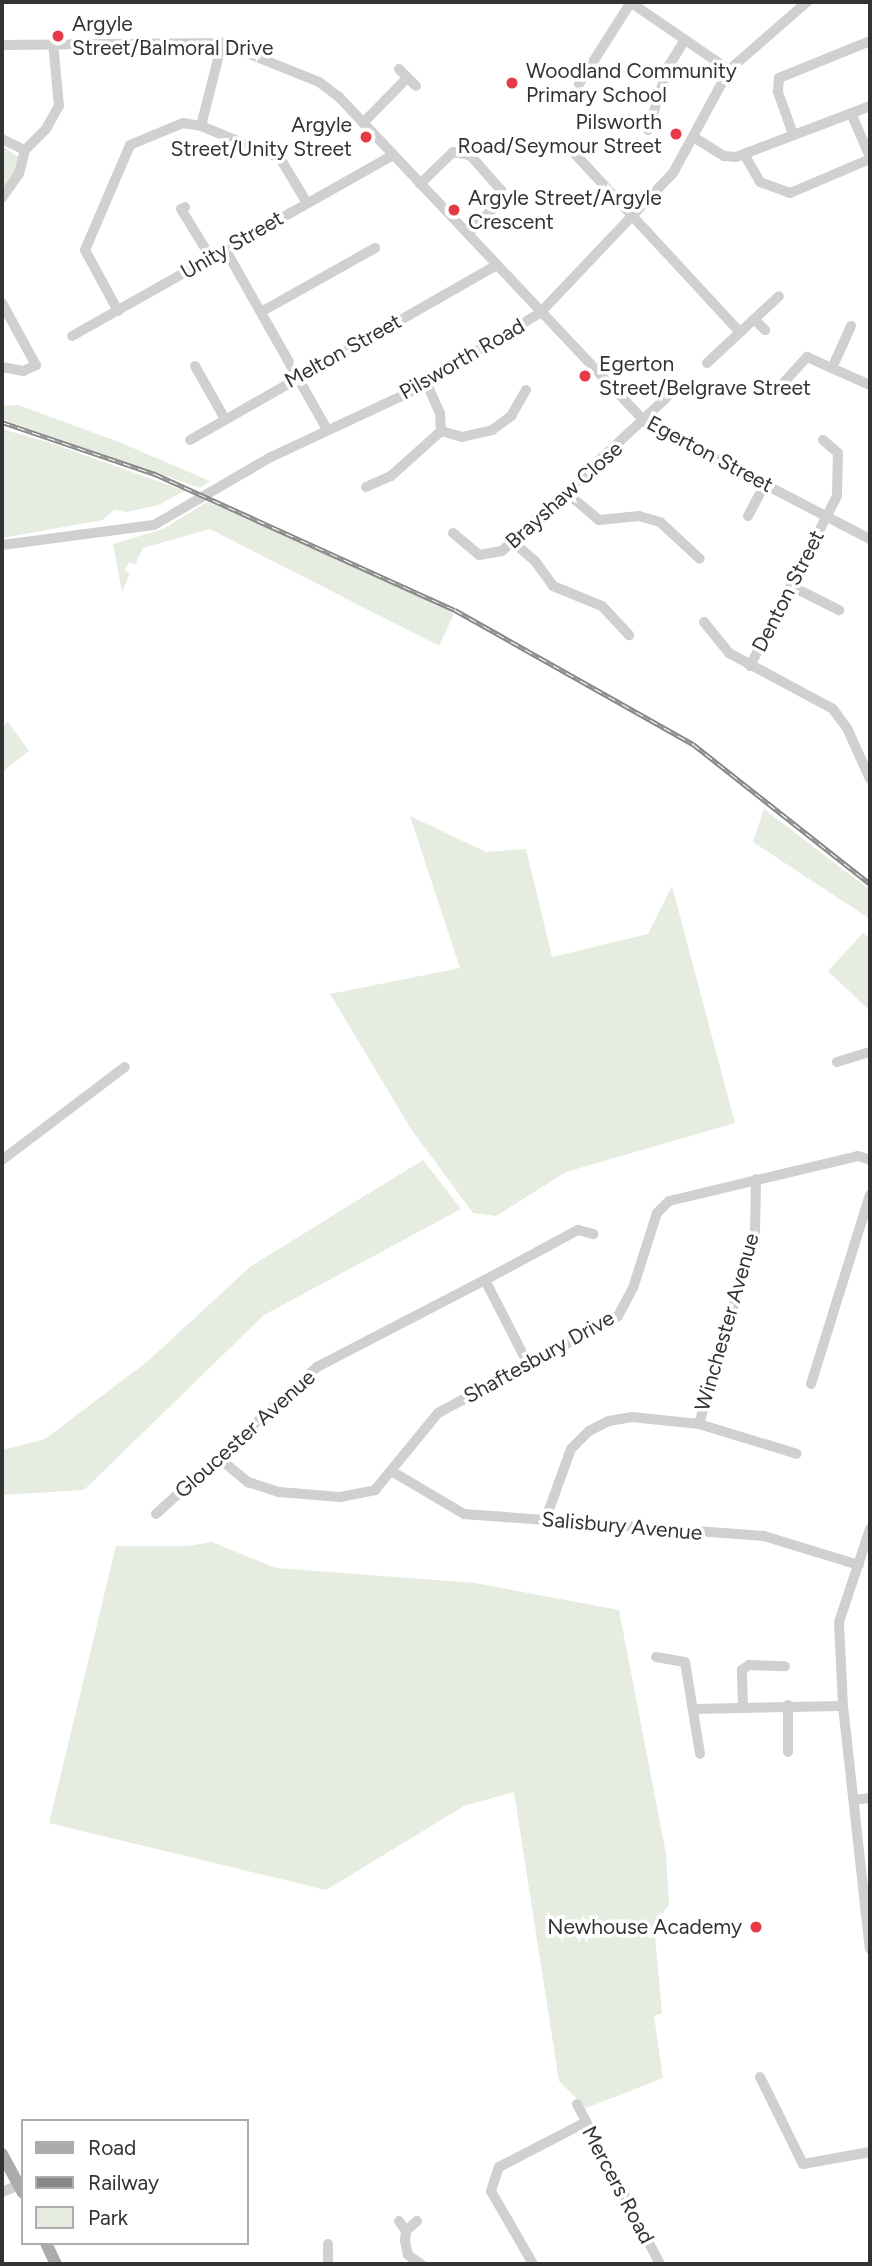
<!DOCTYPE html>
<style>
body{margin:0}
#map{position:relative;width:872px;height:2266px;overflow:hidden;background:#fff;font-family:Figtree,sans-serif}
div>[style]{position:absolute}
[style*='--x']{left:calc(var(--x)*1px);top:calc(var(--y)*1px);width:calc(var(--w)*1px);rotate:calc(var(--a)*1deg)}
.green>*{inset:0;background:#e6ecdf}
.minor>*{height:10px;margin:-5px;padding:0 5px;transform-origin:5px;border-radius:5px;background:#d0d0d0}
.major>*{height:12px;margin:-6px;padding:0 6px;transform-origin:6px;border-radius:6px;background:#ababab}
.rail>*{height:5px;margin-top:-2.5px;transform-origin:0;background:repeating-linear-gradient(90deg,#fff 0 8px,#888 0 16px);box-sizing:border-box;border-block:2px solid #888}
.dots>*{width:19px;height:19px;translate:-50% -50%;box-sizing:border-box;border:4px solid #fff;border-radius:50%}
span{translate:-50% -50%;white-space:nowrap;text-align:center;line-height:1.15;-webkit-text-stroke:7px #fff;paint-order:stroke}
.poi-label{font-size:21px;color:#333}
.left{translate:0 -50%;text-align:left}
.right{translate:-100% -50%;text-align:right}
.street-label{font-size:21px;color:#333}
.frame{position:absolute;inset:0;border:4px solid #333;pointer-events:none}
.legend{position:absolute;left:21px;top:2119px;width:228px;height:126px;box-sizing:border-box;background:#fff;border:2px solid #adadad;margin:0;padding:9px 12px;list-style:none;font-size:21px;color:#333}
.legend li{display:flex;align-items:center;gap:14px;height:35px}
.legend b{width:35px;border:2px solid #adadad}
</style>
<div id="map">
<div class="green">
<div style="clip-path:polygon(2px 146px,19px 157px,16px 171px,2px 189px)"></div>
<div style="clip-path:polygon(18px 405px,119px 442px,210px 481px,200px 488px,2px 419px,2px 406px)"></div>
<div style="clip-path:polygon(2px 429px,51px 443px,185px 491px,158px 505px,127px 512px,114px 510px,103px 520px,2px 538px)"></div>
<div style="clip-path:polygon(207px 502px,325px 551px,454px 614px,439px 646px,210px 529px,143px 548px,135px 565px,129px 562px,125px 570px,130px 574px,122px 592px,113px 544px,163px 529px)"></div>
<div style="clip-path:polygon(8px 722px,29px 751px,2px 772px,2px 727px)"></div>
<div style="clip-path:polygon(764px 809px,870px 890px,870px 919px,753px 842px)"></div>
<div style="clip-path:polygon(410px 816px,486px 852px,526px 849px,552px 957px,648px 934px,672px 886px,735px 1123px,566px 1172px,496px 1216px,473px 1213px,411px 1129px,330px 994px,460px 968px)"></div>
<div style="clip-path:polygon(863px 933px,870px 940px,870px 1011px,828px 971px)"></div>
<div style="clip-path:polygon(423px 1160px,461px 1209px,264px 1315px,84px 1490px,2px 1495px,2px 1450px,45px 1439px,148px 1361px,251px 1266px)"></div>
<div style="clip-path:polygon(212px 1542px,276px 1568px,475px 1583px,619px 1610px,666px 1854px,669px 1905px,654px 1924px,662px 2013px,654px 2016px,663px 2078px,586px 2108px,559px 2081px,514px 1792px,464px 1806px,326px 1890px,49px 1823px,116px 1546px,187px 1546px)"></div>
</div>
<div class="minor">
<div style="--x:630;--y:2;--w:120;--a:34.5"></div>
<div style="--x:2;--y:45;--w:220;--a:-0.5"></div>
<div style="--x:222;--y:43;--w:105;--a:21.9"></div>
<div style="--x:319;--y:82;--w:25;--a:37"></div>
<div style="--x:339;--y:97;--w:446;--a:46.7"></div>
<div style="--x:645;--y:422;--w:254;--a:27.5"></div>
<div style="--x:399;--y:69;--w:24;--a:45"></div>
<div style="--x:579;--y:84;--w:97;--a:-57.6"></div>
<div style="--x:851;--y:113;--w:48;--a:66.6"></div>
<div style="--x:363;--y:123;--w:63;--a:-45.6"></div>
<div style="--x:201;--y:126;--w:86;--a:-75.8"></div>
<div style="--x:648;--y:130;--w:66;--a:-72.4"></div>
<div style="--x:668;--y:67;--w:32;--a:-58"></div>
<div style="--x:793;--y:134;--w:45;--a:-109.7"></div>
<div style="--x:778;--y:92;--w:14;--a:-86"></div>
<div style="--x:779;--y:78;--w:98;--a:-22.1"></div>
<div style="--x:695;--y:138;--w:34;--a:32"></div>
<div style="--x:724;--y:156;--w:12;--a:5"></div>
<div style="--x:736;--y:157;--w:143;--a:-20.8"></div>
<div style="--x:2;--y:139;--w:25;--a:26"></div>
<div style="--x:575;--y:154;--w:243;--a:47.2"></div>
<div style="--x:744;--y:154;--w:32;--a:60"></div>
<div style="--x:760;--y:182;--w:32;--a:20"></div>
<div style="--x:790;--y:193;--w:87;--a:-23"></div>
<div style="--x:420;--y:184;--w:46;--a:-44.1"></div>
<div style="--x:453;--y:152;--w:17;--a:10"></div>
<div style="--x:470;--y:155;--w:47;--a:48.5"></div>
<div style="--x:501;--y:190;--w:10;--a:90"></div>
<div style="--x:501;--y:200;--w:47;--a:134.1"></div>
<div style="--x:2;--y:198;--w:29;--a:-55"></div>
<div style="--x:19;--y:174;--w:25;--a:-76"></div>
<div style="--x:25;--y:150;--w:30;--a:-45"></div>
<div style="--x:46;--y:129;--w:26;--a:-61"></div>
<div style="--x:59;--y:106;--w:64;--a:-95.4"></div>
<div style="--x:185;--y:207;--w:4;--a:153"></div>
<div style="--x:181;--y:209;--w:57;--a:58.5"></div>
<div style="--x:225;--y:249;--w:207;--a:60.5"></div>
<div style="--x:2;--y:303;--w:71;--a:61.3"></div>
<div style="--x:36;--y:365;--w:14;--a:155"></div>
<div style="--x:23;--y:371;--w:21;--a:-169"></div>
<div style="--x:118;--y:311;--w:69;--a:-118.4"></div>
<div style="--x:85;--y:250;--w:114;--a:-66.8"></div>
<div style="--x:130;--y:145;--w:57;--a:-22.5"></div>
<div style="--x:183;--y:123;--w:18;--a:9"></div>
<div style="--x:201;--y:126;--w:85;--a:22.1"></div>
<div style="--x:280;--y:158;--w:52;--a:59"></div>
<div style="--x:261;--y:312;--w:131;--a:-29.3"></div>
<div style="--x:754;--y:319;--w:16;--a:45"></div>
<div style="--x:72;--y:336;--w:369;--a:-29.4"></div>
<div style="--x:707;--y:363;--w:98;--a:-42.9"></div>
<div style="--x:195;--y:366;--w:61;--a:60.5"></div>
<div style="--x:833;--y:366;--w:44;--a:-65.8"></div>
<div style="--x:426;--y:382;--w:34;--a:66"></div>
<div style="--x:440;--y:413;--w:18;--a:87"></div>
<div style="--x:777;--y:390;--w:45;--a:-47.7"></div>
<div style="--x:807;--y:357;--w:69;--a:24"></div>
<div style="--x:441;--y:431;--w:22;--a:16"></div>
<div style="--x:462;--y:437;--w:31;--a:-13"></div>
<div style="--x:492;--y:430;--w:24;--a:-36"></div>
<div style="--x:511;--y:416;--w:30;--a:-60"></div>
<div style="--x:190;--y:440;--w:353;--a:-29.7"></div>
<div style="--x:366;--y:487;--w:27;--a:-24"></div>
<div style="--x:391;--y:476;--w:67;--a:-42"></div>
<div style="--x:567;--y:493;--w:42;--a:40.2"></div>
<div style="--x:599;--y:520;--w:40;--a:-5.7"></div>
<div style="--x:639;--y:516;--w:22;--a:16"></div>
<div style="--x:660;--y:522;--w:54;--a:42.8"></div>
<div style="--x:748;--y:516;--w:36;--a:-62"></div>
<div style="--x:453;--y:533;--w:34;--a:40"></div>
<div style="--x:479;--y:555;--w:23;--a:-10"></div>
<div style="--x:502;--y:551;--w:226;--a:-43"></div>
<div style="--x:513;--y:542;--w:29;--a:41"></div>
<div style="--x:535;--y:561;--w:31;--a:54"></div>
<div style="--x:553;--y:586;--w:53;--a:22.2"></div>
<div style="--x:602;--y:606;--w:40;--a:47"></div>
<div style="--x:2;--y:545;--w:153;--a:-7.5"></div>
<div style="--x:154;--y:525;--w:135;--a:-30.2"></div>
<div style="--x:271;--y:457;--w:149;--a:-25"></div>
<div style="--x:406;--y:394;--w:157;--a:-31.2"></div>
<div style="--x:540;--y:313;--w:193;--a:-46.5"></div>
<div style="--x:673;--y:173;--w:117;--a:-61.5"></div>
<div style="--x:729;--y:70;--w:103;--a:-41.1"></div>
<div style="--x:791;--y:586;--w:54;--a:26.6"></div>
<div style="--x:704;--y:622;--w:40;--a:51"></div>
<div style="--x:729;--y:653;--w:118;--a:28.3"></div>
<div style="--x:833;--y:709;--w:24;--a:54"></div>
<div style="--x:847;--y:728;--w:56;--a:65.7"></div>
<div style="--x:750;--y:666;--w:191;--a:-62.9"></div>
<div style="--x:837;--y:496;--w:43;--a:-88.7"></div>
<div style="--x:838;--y:453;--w:20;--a:-139"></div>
<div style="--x:837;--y:1062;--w:34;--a:-17"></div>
<div style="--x:2;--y:1160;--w:154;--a:-37.1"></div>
<div style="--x:529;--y:1366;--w:97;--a:-117.1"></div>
<div style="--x:485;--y:1280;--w:106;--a:-28.3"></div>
<div style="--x:578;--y:1230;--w:16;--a:15"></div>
<div style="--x:811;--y:1384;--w:198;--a:-72.7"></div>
<div style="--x:699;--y:1424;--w:199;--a:-73.7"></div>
<div style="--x:755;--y:1233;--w:54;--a:-88.9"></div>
<div style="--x:219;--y:1458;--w:38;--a:40"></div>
<div style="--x:248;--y:1482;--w:33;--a:18"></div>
<div style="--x:279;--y:1492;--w:61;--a:4.7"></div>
<div style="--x:340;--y:1497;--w:36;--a:-11"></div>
<div style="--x:375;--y:1490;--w:99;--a:-50.7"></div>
<div style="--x:438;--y:1413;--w:204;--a:-28.3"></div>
<div style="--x:618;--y:1316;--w:32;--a:-62"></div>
<div style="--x:633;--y:1288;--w:79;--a:-72.3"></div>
<div style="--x:657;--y:1213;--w:17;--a:-45"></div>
<div style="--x:669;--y:1201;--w:194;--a:-13.4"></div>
<div style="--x:858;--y:1156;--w:13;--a:18"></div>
<div style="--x:393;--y:1472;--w:82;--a:30.6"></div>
<div style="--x:464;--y:1514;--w:301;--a:4.2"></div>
<div style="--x:764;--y:1536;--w:99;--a:17"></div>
<div style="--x:156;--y:1514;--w:218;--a:-42.4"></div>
<div style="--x:317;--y:1367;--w:189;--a:-27.4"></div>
<div style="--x:546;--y:1518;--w:73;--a:-70.1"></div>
<div style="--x:571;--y:1449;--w:25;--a:-45"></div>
<div style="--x:589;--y:1431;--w:22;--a:-27"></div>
<div style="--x:609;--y:1421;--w:23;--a:-10"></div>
<div style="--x:632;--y:1417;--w:67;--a:6"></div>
<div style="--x:699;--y:1424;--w:102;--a:17"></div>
<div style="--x:870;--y:1529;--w:98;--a:108.4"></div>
<div style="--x:839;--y:1622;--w:84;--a:87.3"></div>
<div style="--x:843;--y:1706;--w:244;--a:83.7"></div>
<div style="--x:656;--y:1657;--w:29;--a:10"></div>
<div style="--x:685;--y:1662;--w:93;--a:80.7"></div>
<div style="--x:743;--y:1705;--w:35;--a:-92"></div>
<div style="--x:742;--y:1670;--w:9;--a:-36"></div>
<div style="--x:749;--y:1665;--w:36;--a:2"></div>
<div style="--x:695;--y:1709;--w:148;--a:-1.2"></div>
<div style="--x:788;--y:1752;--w:47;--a:-90"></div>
<div style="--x:855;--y:1800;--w:15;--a:-8"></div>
<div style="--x:760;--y:2077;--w:97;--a:63.7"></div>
<div style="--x:803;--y:2164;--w:68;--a:-10.2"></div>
<div style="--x:577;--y:2104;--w:180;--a:62.6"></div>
<div style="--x:2;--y:2192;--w:18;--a:-22"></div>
<div style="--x:399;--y:2221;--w:12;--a:55"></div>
<div style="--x:417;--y:2221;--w:15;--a:138"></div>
<div style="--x:406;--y:2231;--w:10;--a:96"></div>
<div style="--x:405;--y:2241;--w:14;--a:78"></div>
<div style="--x:408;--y:2255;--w:16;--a:35"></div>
<div style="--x:328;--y:2264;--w:20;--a:-90"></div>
<div style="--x:533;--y:2264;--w:84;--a:-119.9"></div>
<div style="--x:491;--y:2191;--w:25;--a:-72"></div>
<div style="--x:499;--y:2167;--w:96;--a:-27.4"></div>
</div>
<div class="major">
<div style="--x:2;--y:2154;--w:44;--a:61.7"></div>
<div style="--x:46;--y:2243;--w:23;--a:65"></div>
</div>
<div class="rail">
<div style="--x:2;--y:422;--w:162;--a:18.8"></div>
<div style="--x:155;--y:474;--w:329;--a:24.4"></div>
<div style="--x:455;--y:610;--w:273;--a:29.4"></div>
<div style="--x:693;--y:744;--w:226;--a:38.3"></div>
</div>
<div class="dots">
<div style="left:58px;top:36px;background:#e63946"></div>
<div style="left:512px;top:83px;background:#e63946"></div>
<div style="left:676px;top:134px;background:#e63946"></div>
<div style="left:366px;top:137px;background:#e63946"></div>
<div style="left:454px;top:210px;background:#e63946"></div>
<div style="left:585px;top:376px;background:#e63946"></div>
<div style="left:756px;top:1927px;background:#e63946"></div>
</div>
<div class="poi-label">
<span class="left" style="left:72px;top:36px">Argyle<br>Street/Balmoral Drive</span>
<span class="left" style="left:526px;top:83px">Woodland Community<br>Primary School</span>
<span class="right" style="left:662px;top:134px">Pilsworth<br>Road/Seymour Street</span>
<span class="right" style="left:352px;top:137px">Argyle<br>Street/Unity Street</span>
<span class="left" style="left:468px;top:210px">Argyle Street/Argyle<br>Crescent</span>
<span class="left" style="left:599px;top:376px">Egerton<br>Street/Belgrave Street</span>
<span class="right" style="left:742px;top:1927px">Newhouse Academy</span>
</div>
<div class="street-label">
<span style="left:232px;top:245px;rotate:-30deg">Unity Street</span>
<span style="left:343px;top:351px;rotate:-29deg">Melton Street</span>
<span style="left:462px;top:359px;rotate:-30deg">Pilsworth Road</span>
<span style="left:710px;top:454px;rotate:28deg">Egerton Street</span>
<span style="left:564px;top:495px;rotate:-42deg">Brayshaw Close</span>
<span style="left:788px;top:591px;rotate:-63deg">Denton Street</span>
<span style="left:727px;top:1322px;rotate:-74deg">Winchester Avenue</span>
<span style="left:539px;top:1357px;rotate:-29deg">Shaftesbury Drive</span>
<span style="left:245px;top:1434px;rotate:-42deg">Gloucester Avenue</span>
<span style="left:622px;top:1526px;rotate:5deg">Salisbury Avenue</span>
<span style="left:618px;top:2185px;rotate:62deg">Mercers Road</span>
</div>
<div class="frame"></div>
<ul class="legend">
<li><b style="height:9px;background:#ababab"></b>Road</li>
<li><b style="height:9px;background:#888"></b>Railway</li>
<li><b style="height:19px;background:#e6ecdf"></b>Park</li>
</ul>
</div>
